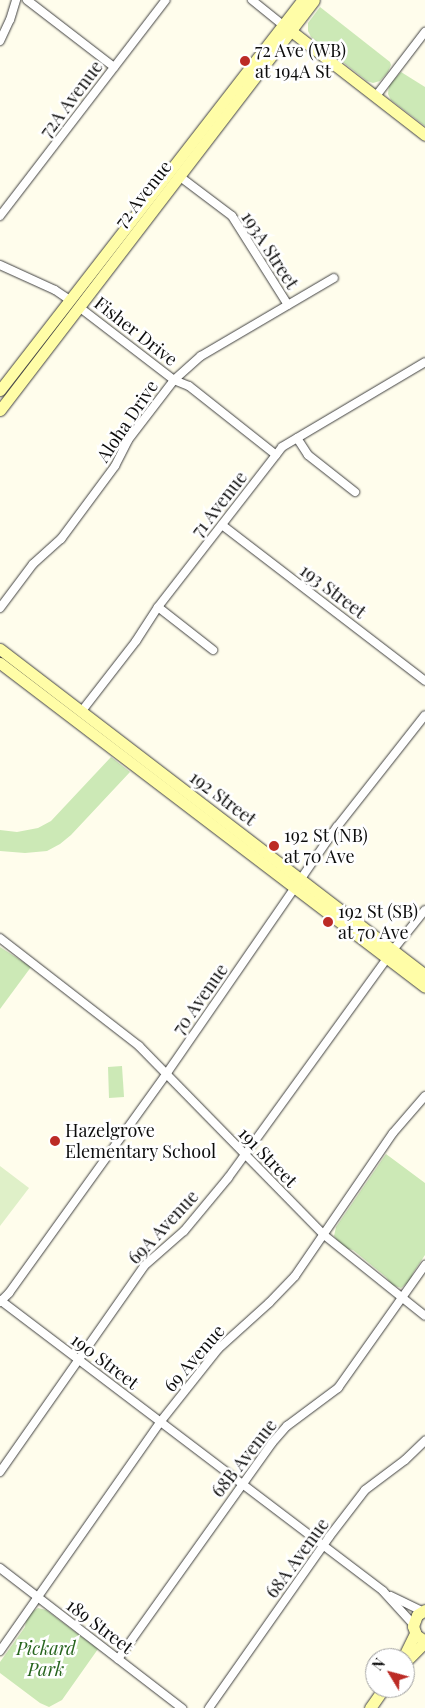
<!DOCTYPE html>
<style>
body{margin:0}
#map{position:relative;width:425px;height:1708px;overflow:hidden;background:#fffdec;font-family:"Playfair Display",serif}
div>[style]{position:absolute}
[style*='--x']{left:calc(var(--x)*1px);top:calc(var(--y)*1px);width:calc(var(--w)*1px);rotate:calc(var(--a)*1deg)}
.green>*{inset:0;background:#cce9b6}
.pitch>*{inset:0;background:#dff0c8}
.roads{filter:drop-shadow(0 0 1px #404040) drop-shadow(0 0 1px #404040)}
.street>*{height:8px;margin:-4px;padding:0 4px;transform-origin:4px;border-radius:4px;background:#fff}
.secondary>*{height:11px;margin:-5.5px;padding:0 5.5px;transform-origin:5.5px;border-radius:5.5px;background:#fffda7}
.dots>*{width:14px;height:14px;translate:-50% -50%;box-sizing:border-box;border:2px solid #fff;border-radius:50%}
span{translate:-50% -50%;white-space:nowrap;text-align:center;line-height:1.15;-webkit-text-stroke:5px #fff;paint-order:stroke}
.poi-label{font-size:18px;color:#0d0d0d}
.left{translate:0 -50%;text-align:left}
.street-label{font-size:18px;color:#0d0d0d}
.park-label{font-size:18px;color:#26641d;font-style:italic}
.north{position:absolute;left:365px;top:1648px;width:50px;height:50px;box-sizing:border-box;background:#fff;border:1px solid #9e9e9e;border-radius:50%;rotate:307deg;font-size:14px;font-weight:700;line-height:20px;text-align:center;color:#0d0d0d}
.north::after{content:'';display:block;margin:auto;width:18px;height:22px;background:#bc2b25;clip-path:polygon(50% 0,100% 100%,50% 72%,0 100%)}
</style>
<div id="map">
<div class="green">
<div style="clip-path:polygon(320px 7px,390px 62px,391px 65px,388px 72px,380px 81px,373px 83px,367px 81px,311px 37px,308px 31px,308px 23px)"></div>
<div style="clip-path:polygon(401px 72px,425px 87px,425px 126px,391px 100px,388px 94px,389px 85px)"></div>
<div style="clip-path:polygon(111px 757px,130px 772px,71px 835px,60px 844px,47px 851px,25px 853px,0 851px,0 830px,17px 832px,38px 828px,51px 821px)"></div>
<div style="clip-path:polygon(0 947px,31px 967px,0 1009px)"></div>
<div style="clip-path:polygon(122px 1066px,124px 1097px,109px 1098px,108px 1067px)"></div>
<div style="clip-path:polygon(386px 1154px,425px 1183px,425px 1255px,413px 1273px,411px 1280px,401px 1288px,392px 1285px,386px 1277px,353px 1250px,344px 1248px,334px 1236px,336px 1227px)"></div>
<div style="clip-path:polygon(38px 1608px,46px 1610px,98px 1649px,62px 1700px,49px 1707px,40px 1703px,0 1673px,0 1662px,25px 1627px,26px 1621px,32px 1612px)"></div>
</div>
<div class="pitch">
<div style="clip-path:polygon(0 1166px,29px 1188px,0 1226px)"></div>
</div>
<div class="roads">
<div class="street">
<div style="--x:27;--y:0;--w:110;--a:37.6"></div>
<div style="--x:252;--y:0;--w:40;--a:39"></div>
<div style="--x:0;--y:41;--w:23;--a:-65"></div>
<div style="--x:10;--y:20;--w:21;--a:-73"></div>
<div style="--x:376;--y:96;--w:81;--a:-52.6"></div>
<div style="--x:179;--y:176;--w:66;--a:37"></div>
<div style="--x:232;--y:216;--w:105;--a:57.8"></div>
<div style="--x:0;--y:216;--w:272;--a:-52.5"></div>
<div style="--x:0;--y:265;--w:60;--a:24.4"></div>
<div style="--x:55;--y:290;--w:18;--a:34"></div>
<div style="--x:79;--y:307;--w:120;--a:37.5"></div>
<div style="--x:174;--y:380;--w:16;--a:22"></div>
<div style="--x:189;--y:386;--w:111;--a:38.4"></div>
<div style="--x:297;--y:438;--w:20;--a:57"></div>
<div style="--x:308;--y:455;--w:60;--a:38.2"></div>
<div style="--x:222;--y:525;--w:256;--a:37.5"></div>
<div style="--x:158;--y:607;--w:70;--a:38"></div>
<div style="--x:0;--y:608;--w:55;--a:-53.1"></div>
<div style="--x:33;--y:564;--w:38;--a:-42"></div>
<div style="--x:61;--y:539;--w:91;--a:-53.5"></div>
<div style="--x:115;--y:466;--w:29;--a:-63"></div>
<div style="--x:128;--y:440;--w:76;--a:-52.5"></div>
<div style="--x:174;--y:380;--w:36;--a:-42"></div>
<div style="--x:201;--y:356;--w:154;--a:-30.4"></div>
<div style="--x:81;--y:712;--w:90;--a:-52.2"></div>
<div style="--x:136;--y:641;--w:40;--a:-57.1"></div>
<div style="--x:158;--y:607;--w:202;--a:-52.2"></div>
<div style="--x:282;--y:447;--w:166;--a:-30.7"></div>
<div style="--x:0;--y:938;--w:176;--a:37.8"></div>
<div style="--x:139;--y:1046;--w:264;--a:45.6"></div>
<div style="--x:324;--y:1235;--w:129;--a:38.7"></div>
<div style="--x:393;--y:950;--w:51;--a:-51.3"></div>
<div style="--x:0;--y:1300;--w:481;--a:37.2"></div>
<div style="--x:383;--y:1591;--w:45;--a:47.7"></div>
<div style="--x:0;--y:1302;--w:13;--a:-45"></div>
<div style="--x:9;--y:1293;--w:271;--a:-54.3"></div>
<div style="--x:167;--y:1073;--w:299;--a:-55.4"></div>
<div style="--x:337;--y:827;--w:142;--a:-51.8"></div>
<div style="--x:0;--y:1472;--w:251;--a:-55"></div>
<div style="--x:144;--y:1266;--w:53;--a:-41.2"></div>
<div style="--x:184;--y:1231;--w:69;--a:-50.3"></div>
<div style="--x:228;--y:1178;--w:271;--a:-54.1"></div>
<div style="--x:0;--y:1568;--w:230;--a:37.6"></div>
<div style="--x:391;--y:1596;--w:34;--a:26"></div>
<div style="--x:0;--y:1651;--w:281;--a:-55"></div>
<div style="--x:161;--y:1421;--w:92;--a:-51.6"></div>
<div style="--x:218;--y:1349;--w:69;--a:-42"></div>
<div style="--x:269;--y:1303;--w:37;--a:-46"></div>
<div style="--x:295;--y:1276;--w:173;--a:-55.6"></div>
<div style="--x:393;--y:1133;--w:49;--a:-49.1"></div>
<div style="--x:118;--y:1659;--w:265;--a:-54.5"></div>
<div style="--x:272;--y:1443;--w:23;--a:-49"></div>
<div style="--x:287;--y:1426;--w:64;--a:-36.7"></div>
<div style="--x:338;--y:1388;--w:151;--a:-54.7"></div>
<div style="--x:209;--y:1708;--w:209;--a:-54.9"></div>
<div style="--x:329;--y:1537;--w:59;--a:-52.5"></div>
<div style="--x:365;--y:1490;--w:50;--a:-36.9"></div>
<div style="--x:405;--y:1460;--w:28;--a:-44"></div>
</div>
<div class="secondary">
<div style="--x:286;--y:27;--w:176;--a:37.8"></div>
<div style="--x:0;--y:390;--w:493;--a:-52.2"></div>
<div style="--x:0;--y:410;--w:516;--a:-52.55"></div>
<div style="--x:0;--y:649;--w:536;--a:37.49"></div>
<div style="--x:0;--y:663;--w:534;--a:37.32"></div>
<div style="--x:425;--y:1610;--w:9;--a:148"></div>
<div style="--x:417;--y:1615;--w:12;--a:110"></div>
<div style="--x:413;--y:1626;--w:9;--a:72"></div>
<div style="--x:416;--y:1635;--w:11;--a:34"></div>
<div style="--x:403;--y:1658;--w:28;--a:-64"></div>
<div style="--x:405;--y:1662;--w:28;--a:-45"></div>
<div style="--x:370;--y:1708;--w:24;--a:-55"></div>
</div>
</div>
<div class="dots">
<div style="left:245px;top:61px;background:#bc2b25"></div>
<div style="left:274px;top:846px;background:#bc2b25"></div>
<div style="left:328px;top:922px;background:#bc2b25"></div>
<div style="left:55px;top:1141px;background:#bc2b25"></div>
</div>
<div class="poi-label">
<span class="left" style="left:255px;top:61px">72 Ave (WB)<br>at 194A St</span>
<span class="left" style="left:284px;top:846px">192 St (NB)<br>at 70 Ave</span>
<span class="left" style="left:338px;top:922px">192 St (SB)<br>at 70 Ave</span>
<span class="left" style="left:65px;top:1141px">Hazelgrove<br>Elementary School</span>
</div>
<div class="street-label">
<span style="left:71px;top:99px;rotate:-53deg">72A Avenue</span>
<span style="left:143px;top:194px;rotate:-52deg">72 Avenue</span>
<span style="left:270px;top:250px;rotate:57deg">193A Street</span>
<span style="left:136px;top:331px;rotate:38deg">Fisher Drive</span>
<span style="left:127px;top:421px;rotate:-56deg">Aloha Drive</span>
<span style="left:219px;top:504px;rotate:-52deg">71 Avenue</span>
<span style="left:333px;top:591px;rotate:37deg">193 Street</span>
<span style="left:223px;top:798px;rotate:37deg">192 Street</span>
<span style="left:200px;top:999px;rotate:-55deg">70 Avenue</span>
<span style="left:268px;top:1157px;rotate:46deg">191 Street</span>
<span style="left:163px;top:1227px;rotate:-47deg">69A Avenue</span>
<span style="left:194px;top:1358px;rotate:-49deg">69 Avenue</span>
<span style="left:105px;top:1361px;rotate:37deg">190 Street</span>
<span style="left:244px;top:1458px;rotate:-52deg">68B Avenue</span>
<span style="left:297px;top:1558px;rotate:-54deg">68A Avenue</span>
<span style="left:100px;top:1626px;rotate:37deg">189 Street</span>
</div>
<div class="park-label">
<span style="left:46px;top:1659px">Pickard<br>Park</span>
</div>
<div class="north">N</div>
</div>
